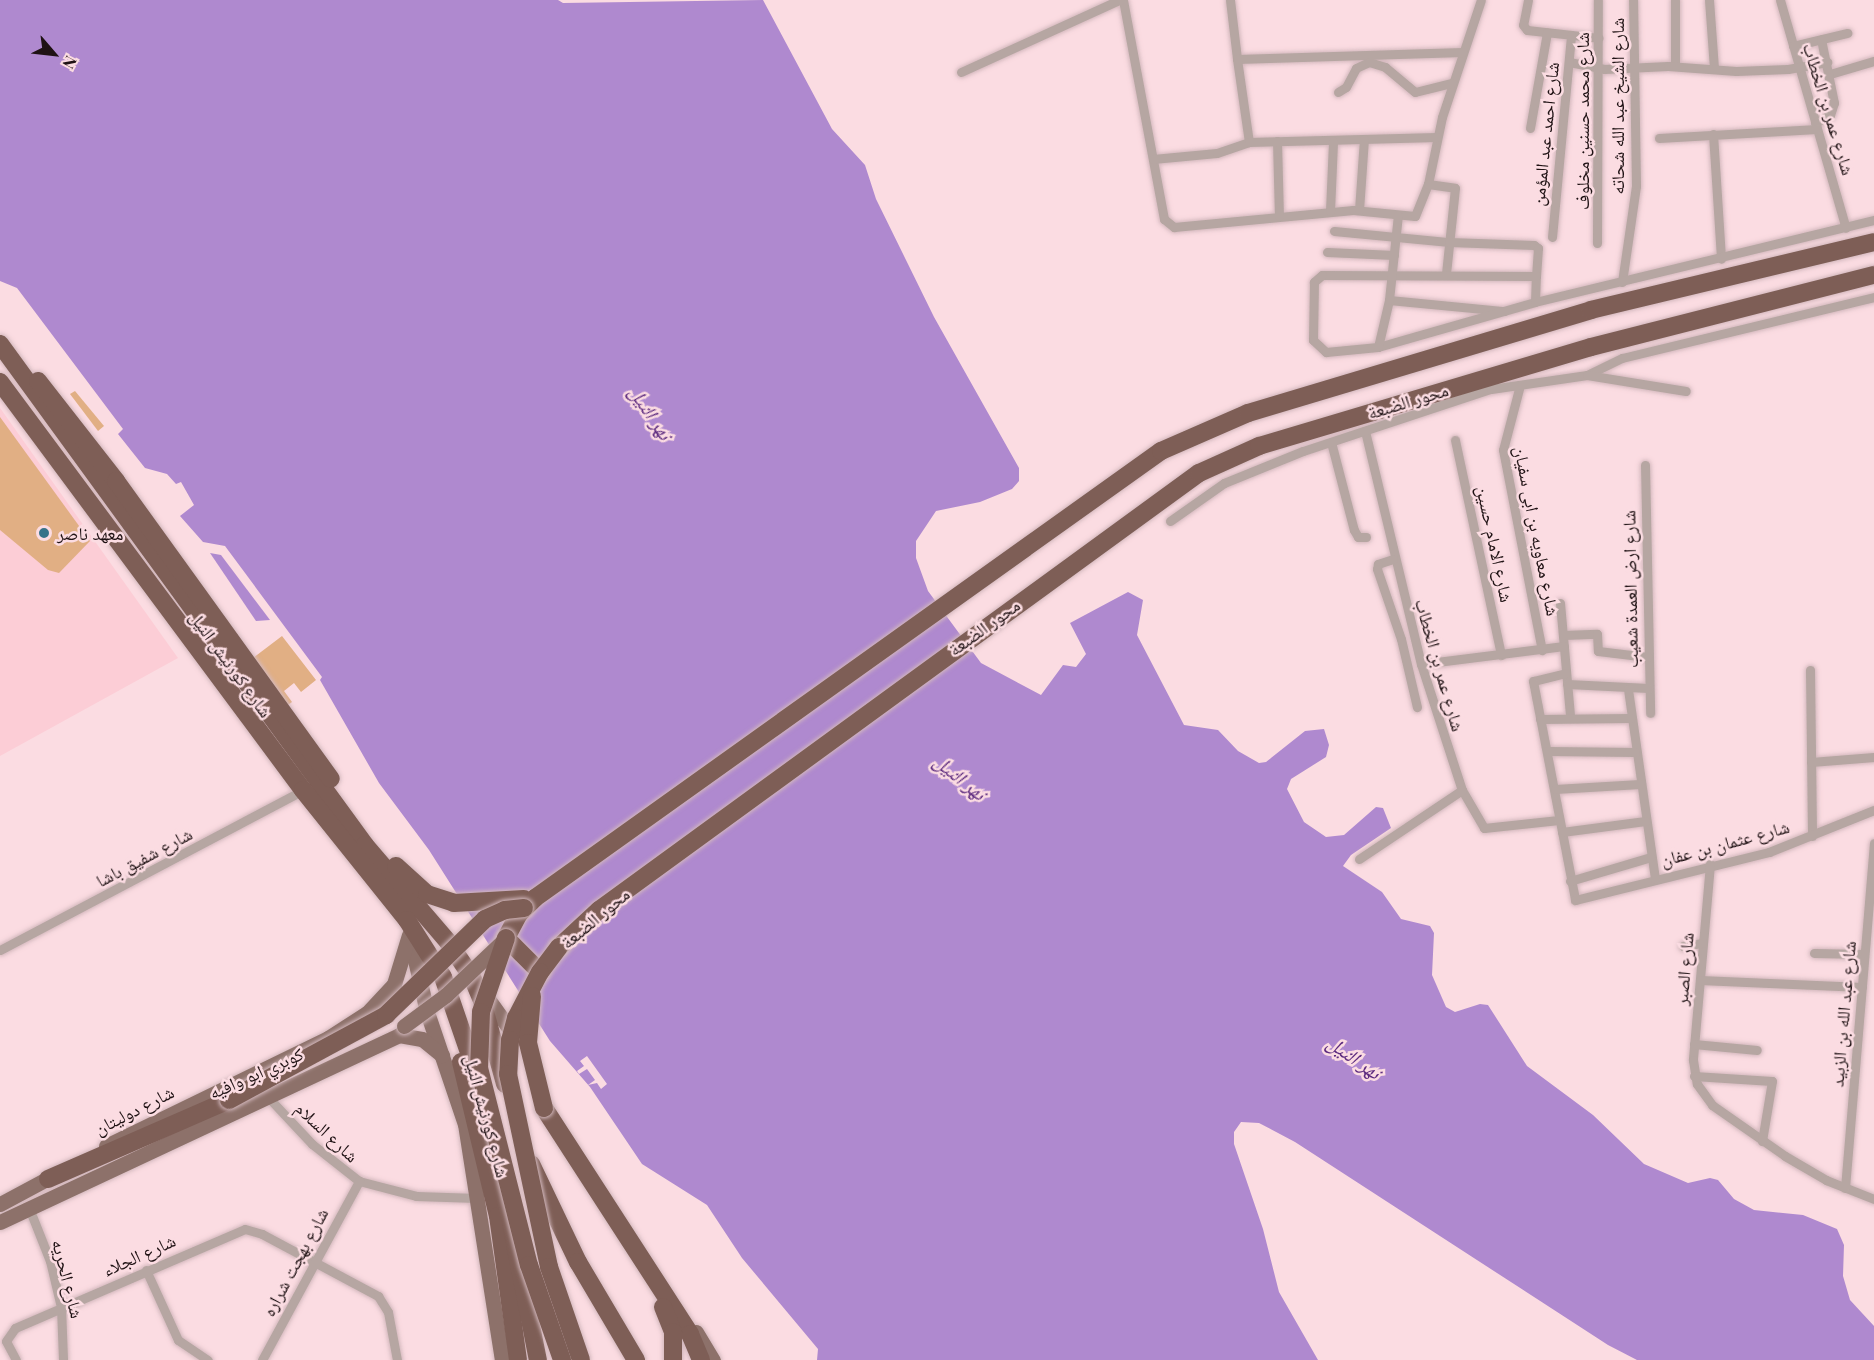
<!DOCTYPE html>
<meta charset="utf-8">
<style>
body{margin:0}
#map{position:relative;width:1874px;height:1360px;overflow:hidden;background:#fbdce2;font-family:"Playfair Display","Noto Naskh Arabic",serif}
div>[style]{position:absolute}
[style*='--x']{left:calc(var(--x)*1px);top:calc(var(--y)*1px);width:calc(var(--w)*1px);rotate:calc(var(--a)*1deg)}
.built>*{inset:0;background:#fccdd6}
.green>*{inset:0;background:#e1af84}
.water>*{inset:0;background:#af89cf}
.pier>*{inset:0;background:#fbdce2}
.roads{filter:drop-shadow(0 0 2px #d3b8bd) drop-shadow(0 0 2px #d3b8bd)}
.street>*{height:9px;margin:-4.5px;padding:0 4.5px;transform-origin:4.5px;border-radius:4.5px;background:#b6a6a2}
.primary>*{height:15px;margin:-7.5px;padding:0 7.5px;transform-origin:7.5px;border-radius:7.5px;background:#8d716a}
.highway>*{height:18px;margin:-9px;padding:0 9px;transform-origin:9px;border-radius:9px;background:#7e5e56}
.bridges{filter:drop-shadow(0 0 2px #d3b8bd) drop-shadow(0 0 2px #d3b8bd)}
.primary-bridge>*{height:15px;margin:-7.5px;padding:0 7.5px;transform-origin:7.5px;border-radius:7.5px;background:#8d716a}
.highway-bridge>*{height:18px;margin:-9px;padding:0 9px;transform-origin:9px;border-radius:9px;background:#7e5e56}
.dots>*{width:16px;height:16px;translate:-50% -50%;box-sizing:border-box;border:3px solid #fbdce2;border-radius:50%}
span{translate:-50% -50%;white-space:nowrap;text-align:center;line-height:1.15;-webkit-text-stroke:5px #fbdce2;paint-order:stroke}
.street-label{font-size:18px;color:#1f1214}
.poi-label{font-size:18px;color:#1f1214}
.left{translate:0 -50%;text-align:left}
.water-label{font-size:20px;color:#5d2b7f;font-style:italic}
.north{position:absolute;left:24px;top:24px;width:60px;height:60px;-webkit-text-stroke:4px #fbdce2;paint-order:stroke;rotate:118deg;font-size:16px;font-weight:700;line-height:24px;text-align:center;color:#1f1214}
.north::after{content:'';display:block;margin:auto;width:21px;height:27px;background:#1f1214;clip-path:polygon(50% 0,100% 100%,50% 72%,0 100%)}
</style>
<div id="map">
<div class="built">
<div style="clip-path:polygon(0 408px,178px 658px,0 756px)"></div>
</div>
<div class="green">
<div style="clip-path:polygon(75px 391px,104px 426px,98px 431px,70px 394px)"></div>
<div style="clip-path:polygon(0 417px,90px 541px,59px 573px,48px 570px,0 530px)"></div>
<div style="clip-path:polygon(282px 636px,316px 680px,301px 692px,294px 683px,284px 691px,292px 702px,288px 705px,253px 658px)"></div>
</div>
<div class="water">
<div style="clip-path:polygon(0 0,558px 0,563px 3px,763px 0,832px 129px,865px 165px,876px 199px,934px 317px,1019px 468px,1019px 481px,1012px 489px,980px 502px,936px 511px,916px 541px,916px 558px,928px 591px,981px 663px,1041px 695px,1063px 665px,1076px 667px,1086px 654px,1070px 623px,1128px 592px,1143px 600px,1137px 635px,1184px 725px,1218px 730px,1238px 751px,1259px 763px,1266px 762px,1305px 731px,1324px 729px,1329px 745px,1326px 757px,1291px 779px,1287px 789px,1304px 822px,1326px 837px,1344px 835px,1376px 807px,1383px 808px,1391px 828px,1351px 855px,1343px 866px,1382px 892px,1401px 919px,1430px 926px,1434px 933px,1432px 975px,1446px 1007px,1455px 1012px,1480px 1004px,1488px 1005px,1527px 1066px,1593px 1115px,1644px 1164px,1688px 1183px,1710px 1178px,1718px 1180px,1734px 1199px,1754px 1210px,1803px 1215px,1837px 1229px,1844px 1245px,1843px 1276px,1850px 1300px,1874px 1326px,1874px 1360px,1637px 1360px,1608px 1345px,1295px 1142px,1259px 1123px,1241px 1122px,1234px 1132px,1234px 1144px,1263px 1229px,1279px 1292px,1318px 1360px,817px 1360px,818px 1349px,742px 1258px,707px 1205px,642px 1164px,590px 1087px,550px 1041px,429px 850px,379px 783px,320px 680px,322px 677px,225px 546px,203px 542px,180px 516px,194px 505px,181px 482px,176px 484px,167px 474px,145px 468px,118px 434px,123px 429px,17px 288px,0 281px)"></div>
<div style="clip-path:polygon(210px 553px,221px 555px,270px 620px,256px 621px)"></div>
</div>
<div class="pier">
<div style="clip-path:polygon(587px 1056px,607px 1084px,601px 1089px,597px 1083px,588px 1085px,595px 1080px,587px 1069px,579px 1074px,577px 1071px,584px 1066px,580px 1061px)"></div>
</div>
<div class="roads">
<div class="street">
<div style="--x:1123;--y:0;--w:223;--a:79.4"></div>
<div style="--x:1164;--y:219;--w:13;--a:39"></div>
<div style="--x:1174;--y:227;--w:180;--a:-5.4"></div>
<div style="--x:1353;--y:210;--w:62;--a:5.5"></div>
<div style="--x:1415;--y:216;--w:35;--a:-68"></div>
<div style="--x:1428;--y:184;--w:68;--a:-78.2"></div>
<div style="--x:1442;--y:117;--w:123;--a:-71.6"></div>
<div style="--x:1230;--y:0;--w:59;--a:83.2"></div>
<div style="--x:1237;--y:59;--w:226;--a:-1.8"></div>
<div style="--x:1528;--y:0;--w:25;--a:101"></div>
<div style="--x:1523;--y:25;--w:6;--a:51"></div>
<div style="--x:1527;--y:30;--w:72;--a:6.3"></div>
<div style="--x:1675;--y:0;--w:66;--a:90"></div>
<div style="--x:1709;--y:0;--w:68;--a:85.8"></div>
<div style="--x:1780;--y:0;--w:237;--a:73.9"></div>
<div style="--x:1793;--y:46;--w:56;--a:-13.5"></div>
<div style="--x:1237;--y:59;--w:84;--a:81.8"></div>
<div style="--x:1569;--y:62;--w:36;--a:11"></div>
<div style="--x:1604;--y:69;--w:64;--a:-2.7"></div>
<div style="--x:1668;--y:66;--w:68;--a:4.2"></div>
<div style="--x:1736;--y:71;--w:52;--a:-2.2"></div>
<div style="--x:1788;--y:69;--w:40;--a:-10"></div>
<div style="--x:961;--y:72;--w:174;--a:-24.5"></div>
<div style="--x:1830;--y:74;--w:46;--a:-16.5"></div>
<div style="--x:1338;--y:92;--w:9;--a:-32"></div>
<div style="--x:1346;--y:87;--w:21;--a:-62"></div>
<div style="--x:1356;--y:68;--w:14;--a:-25"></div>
<div style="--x:1369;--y:62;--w:17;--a:17"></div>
<div style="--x:1385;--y:67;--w:39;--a:40"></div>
<div style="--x:1415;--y:92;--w:38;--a:-14"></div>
<div style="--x:1815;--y:123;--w:17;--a:-28"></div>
<div style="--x:1830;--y:115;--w:13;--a:-72"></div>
<div style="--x:1834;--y:103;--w:65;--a:-101.5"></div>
<div style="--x:1530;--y:128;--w:97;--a:-79.9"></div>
<div style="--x:1713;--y:134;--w:125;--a:86.3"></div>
<div style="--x:1659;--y:138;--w:158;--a:-3.3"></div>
<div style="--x:1277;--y:141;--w:75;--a:88.5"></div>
<div style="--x:1153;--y:159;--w:64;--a:-5.4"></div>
<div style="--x:1217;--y:153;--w:34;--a:-19"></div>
<div style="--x:1249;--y:142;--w:188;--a:-1.5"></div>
<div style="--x:1428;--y:184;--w:27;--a:8"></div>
<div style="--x:1455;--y:188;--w:85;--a:96"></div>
<div style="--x:1359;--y:210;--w:71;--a:-86"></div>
<div style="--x:1330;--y:211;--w:70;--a:-87.5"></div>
<div style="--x:1334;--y:231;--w:116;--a:5.5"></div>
<div style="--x:1449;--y:242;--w:85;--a:2"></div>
<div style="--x:1534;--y:245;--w:5;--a:37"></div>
<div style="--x:1538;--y:248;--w:28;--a:94"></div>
<div style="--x:1552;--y:237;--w:203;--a:-84.6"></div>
<div style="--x:1597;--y:243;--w:243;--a:-89.8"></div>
<div style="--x:1327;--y:252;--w:67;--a:2.6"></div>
<div style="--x:1622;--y:282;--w:97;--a:-81.7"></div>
<div style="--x:1636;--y:186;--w:186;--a:-90.9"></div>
<div style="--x:1389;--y:300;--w:116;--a:5.5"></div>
<div style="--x:1535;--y:302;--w:26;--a:-88"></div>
<div style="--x:1536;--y:276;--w:214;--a:-179.7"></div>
<div style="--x:1322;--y:275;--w:11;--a:139"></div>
<div style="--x:1314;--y:282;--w:58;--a:91"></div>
<div style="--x:1313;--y:340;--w:18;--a:43"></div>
<div style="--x:1326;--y:352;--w:52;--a:-5.5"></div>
<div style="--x:1378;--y:347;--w:163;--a:-16"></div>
<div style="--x:1535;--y:302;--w:349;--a:-13.6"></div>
<div style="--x:1378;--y:347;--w:48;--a:-76.8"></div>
<div style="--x:1389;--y:300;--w:85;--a:-84"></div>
<div style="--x:1589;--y:374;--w:37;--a:-26"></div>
<div style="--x:1622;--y:358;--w:259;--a:-13.6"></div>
<div style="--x:1520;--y:385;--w:67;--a:104.7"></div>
<div style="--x:1503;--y:450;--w:204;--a:79"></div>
<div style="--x:1365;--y:431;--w:240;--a:76.5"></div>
<div style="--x:1421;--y:664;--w:133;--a:72"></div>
<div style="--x:1462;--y:790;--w:44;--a:59.9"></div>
<div style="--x:1484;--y:828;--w:75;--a:-6.1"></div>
<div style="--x:1455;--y:440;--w:220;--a:77.9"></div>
<div style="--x:1331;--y:442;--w:91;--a:75.4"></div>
<div style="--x:1354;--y:530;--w:8;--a:60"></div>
<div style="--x:1358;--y:537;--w:8;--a:0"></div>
<div style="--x:1645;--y:465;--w:248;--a:88.8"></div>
<div style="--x:1170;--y:521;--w:66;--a:-35.1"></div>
<div style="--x:1224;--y:483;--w:85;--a:-22.1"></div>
<div style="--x:1303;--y:451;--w:198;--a:-18.3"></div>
<div style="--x:1491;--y:389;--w:97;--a:-8.3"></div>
<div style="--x:1587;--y:375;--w:100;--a:9.2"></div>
<div style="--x:1393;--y:559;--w:16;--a:162"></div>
<div style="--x:1378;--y:564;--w:5;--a:101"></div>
<div style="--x:1377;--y:569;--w:74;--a:71.1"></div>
<div style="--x:1401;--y:639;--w:70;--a:76.8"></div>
<div style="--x:1560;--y:603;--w:113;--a:84.9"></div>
<div style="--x:1563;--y:635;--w:34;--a:-2"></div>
<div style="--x:1597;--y:634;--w:17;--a:87"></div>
<div style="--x:1598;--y:651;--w:50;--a:6.8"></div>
<div style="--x:1421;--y:664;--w:144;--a:-7.2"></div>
<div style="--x:1810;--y:670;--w:166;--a:89.3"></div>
<div style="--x:1566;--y:673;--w:34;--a:166"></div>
<div style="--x:1533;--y:681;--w:223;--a:79.1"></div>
<div style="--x:1575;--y:900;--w:200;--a:-13.9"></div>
<div style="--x:1769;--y:852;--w:113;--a:-21.8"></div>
<div style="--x:1567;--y:684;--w:82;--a:2.8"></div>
<div style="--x:1628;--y:689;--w:191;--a:81.9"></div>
<div style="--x:1540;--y:719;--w:91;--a:-0.6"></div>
<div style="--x:1547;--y:751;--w:88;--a:0.7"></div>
<div style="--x:1811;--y:762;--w:63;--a:-4.5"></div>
<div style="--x:1555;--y:789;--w:85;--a:-3.4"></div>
<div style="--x:1562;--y:832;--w:84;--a:-7.5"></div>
<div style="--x:1359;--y:859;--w:124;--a:-33.8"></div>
<div style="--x:1710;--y:864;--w:197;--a:95"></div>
<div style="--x:1693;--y:1060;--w:24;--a:81"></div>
<div style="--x:1697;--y:1084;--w:26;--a:54"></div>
<div style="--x:1712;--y:1105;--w:89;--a:34.9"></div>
<div style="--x:1785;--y:1156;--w:48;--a:30.3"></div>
<div style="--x:1826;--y:1180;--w:52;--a:21.6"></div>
<div style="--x:1570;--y:881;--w:84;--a:-16.5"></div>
<div style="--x:1683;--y:946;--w:20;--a:-9"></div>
<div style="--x:0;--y:950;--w:343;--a:-27.8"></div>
<div style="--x:1814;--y:953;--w:50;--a:1.1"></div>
<div style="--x:1700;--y:980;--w:162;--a:2.5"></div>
<div style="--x:1694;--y:1044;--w:63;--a:5.4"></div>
<div style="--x:1694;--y:1076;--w:78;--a:3.7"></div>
<div style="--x:1772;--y:1081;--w:61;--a:99.5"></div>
<div style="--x:267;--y:1096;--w:66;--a:46.8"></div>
<div style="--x:312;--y:1144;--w:60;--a:38.2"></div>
<div style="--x:359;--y:1181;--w:59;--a:14.7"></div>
<div style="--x:416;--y:1196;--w:61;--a:1.9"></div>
<div style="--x:1845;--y:1188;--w:346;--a:-85.2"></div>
<div style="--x:29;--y:1208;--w:57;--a:68.4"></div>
<div style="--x:50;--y:1261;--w:47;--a:76.6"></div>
<div style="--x:61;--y:1307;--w:53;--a:87.8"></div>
<div style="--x:146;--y:1270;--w:77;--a:65.4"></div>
<div style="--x:178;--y:1340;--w:36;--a:34"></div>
<div style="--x:16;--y:1360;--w:21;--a:-118"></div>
<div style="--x:6;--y:1341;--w:16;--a:-55"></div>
<div style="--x:15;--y:1328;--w:250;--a:-23.3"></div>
<div style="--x:245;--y:1229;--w:18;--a:16"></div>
<div style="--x:262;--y:1234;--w:132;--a:28.1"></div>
<div style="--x:378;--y:1296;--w:19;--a:58"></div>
<div style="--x:388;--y:1312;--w:49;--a:79.4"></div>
<div style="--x:262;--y:1360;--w:204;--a:-61.5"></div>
</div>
<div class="primary">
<div style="--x:410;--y:938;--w:76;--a:77.1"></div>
<div style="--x:427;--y:1012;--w:118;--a:71.3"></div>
<div style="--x:465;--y:1124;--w:239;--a:81.1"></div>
<div style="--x:481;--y:989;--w:60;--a:54.5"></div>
<div style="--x:106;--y:1146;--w:247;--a:-25.9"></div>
<div style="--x:328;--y:1038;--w:46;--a:-32.7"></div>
<div style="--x:367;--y:1013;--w:40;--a:-47"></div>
<div style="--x:394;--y:984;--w:51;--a:-73"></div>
<div style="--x:0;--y:1204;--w:64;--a:-28.2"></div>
<div style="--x:0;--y:1222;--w:441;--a:-25.1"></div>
<div style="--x:399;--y:1035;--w:23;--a:10"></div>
<div style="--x:422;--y:1039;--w:26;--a:39"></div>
<div style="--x:696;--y:1332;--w:33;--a:59"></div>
</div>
<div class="highway">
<div style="--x:0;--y:344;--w:620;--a:53.93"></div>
<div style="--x:365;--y:845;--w:128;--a:49.4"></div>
<div style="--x:448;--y:942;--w:42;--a:55.6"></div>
<div style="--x:472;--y:977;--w:26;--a:67"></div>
<div style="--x:482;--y:1001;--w:86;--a:74.5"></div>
<div style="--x:38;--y:381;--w:127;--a:52"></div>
<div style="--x:116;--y:481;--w:367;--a:54.2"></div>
<div style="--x:0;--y:382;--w:508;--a:53.4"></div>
<div style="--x:303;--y:790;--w:166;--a:51.3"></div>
<div style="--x:407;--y:920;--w:67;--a:57.7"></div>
<div style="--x:443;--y:977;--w:105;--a:71"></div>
<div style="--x:396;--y:866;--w:42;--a:42.1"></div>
<div style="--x:427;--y:894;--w:28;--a:18"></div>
<div style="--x:454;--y:903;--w:70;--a:-3.3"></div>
<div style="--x:559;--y:947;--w:54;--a:-42.8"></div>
<div style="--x:599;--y:910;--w:742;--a:-36.07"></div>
<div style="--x:1199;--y:473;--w:66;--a:-24.2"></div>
<div style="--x:1259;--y:446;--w:346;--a:-16.6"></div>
<div style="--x:1591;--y:347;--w:292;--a:-14.3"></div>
<div style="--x:540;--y:972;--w:48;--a:-135"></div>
<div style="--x:506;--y:938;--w:26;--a:-62"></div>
<div style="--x:518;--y:915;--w:24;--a:-45"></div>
<div style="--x:535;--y:898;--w:769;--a:-35.53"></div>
<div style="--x:1161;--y:451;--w:95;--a:-23.6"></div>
<div style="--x:1248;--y:413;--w:358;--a:-16.7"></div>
<div style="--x:1591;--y:310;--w:291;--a:-13.5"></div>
<div style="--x:461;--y:1062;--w:158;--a:76.5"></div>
<div style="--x:498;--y:1216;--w:145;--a:82.1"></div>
<div style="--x:544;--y:1108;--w:269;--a:57.1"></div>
<div style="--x:690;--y:1334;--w:28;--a:67"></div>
<div style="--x:531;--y:1164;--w:109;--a:64.4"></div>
<div style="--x:578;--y:1262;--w:114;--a:59.4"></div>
<div style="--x:48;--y:1179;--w:197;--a:-23.6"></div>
<div style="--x:511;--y:1223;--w:140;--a:78.9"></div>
<div style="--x:663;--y:1307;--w:27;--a:68"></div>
<div style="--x:673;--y:1332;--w:28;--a:90"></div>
</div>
</div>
<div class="bridges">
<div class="primary-bridge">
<div style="--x:404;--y:1026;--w:52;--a:-36.4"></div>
<div style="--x:446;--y:995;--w:83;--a:-43.5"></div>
</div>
<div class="highway-bridge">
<div style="--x:506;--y:938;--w:78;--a:108.7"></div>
<div style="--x:481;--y:1012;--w:56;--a:92"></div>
<div style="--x:479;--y:1068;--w:203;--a:75.8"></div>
<div style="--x:529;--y:1265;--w:101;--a:70.8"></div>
<div style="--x:559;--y:947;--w:31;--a:127"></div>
<div style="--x:540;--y:972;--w:52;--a:117.6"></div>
<div style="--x:516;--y:1018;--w:23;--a:105"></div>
<div style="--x:510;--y:1040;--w:34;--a:93"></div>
<div style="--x:508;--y:1074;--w:197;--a:78"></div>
<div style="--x:549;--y:1267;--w:98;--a:71"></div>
<div style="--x:532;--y:996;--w:47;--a:94.9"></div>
<div style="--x:528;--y:1043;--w:67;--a:76.2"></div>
<div style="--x:229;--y:1100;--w:179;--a:-28.4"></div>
<div style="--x:386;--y:1015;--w:138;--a:-44.1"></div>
<div style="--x:485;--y:919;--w:22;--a:-24"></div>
<div style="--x:505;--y:910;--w:19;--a:-6"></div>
</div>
</div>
<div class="dots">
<div style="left:44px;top:533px;background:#367389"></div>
</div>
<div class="street-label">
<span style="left:1617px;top:106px;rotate:-90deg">شارع الشيخ عبد الله شحاته</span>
<span style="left:1829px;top:109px;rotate:73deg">شارع عمر بن الخطاب</span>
<span style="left:1582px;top:121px;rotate:-90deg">شارع محمد حسنين مخلوف</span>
<span style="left:1545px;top:134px;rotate:-84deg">شارع احمد عبد المؤمن</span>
<span style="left:1408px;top:401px;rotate:-17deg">محور الضبعة</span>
<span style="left:1537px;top:531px;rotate:79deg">شارع معاويه بن ابى سفيان</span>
<span style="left:1495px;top:544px;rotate:78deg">شارع الامام حسين</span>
<span style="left:1630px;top:589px;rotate:-91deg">شارع ارض العمدة شعيب</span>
<span style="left:984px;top:627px;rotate:-36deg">محور الضبعة</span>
<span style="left:231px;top:664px;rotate:54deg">شارع كورنيش النيل</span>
<span style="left:1440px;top:665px;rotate:74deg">شارع عمر بن الخطاب</span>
<span style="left:1725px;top:843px;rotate:-15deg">شارع عثمان بن عفان</span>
<span style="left:144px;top:857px;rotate:-28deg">شارع شفيق باشا</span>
<span style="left:595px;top:918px;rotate:-40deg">محور الضبعة</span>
<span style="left:1684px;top:969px;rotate:-85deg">شارع الصبر</span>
<span style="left:1843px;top:1014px;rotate:-85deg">شارع عبد الله بن الزبيد</span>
<span style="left:256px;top:1073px;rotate:-24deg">كوبري ابو وافيه</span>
<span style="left:134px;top:1110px;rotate:-27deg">شارع دوليتان</span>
<span style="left:487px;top:1116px;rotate:75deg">شارع كورنيش النيل</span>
<span style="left:327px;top:1132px;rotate:43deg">شارع السلام</span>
<span style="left:139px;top:1255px;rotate:-24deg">شارع الجلاء</span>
<span style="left:295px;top:1262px;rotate:-62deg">شارع بهجت شراره</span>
<span style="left:68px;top:1279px;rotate:76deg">شارع الحريه</span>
</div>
<div class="poi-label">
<span class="left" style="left:57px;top:533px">معهد ناصر</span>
</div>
<div class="water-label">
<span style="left:652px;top:412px;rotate:56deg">نهر النيل</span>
<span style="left:961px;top:776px;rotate:39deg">نهر النيل</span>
<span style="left:1355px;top:1056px;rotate:35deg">نهر النيل</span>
</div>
<div class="north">N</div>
</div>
